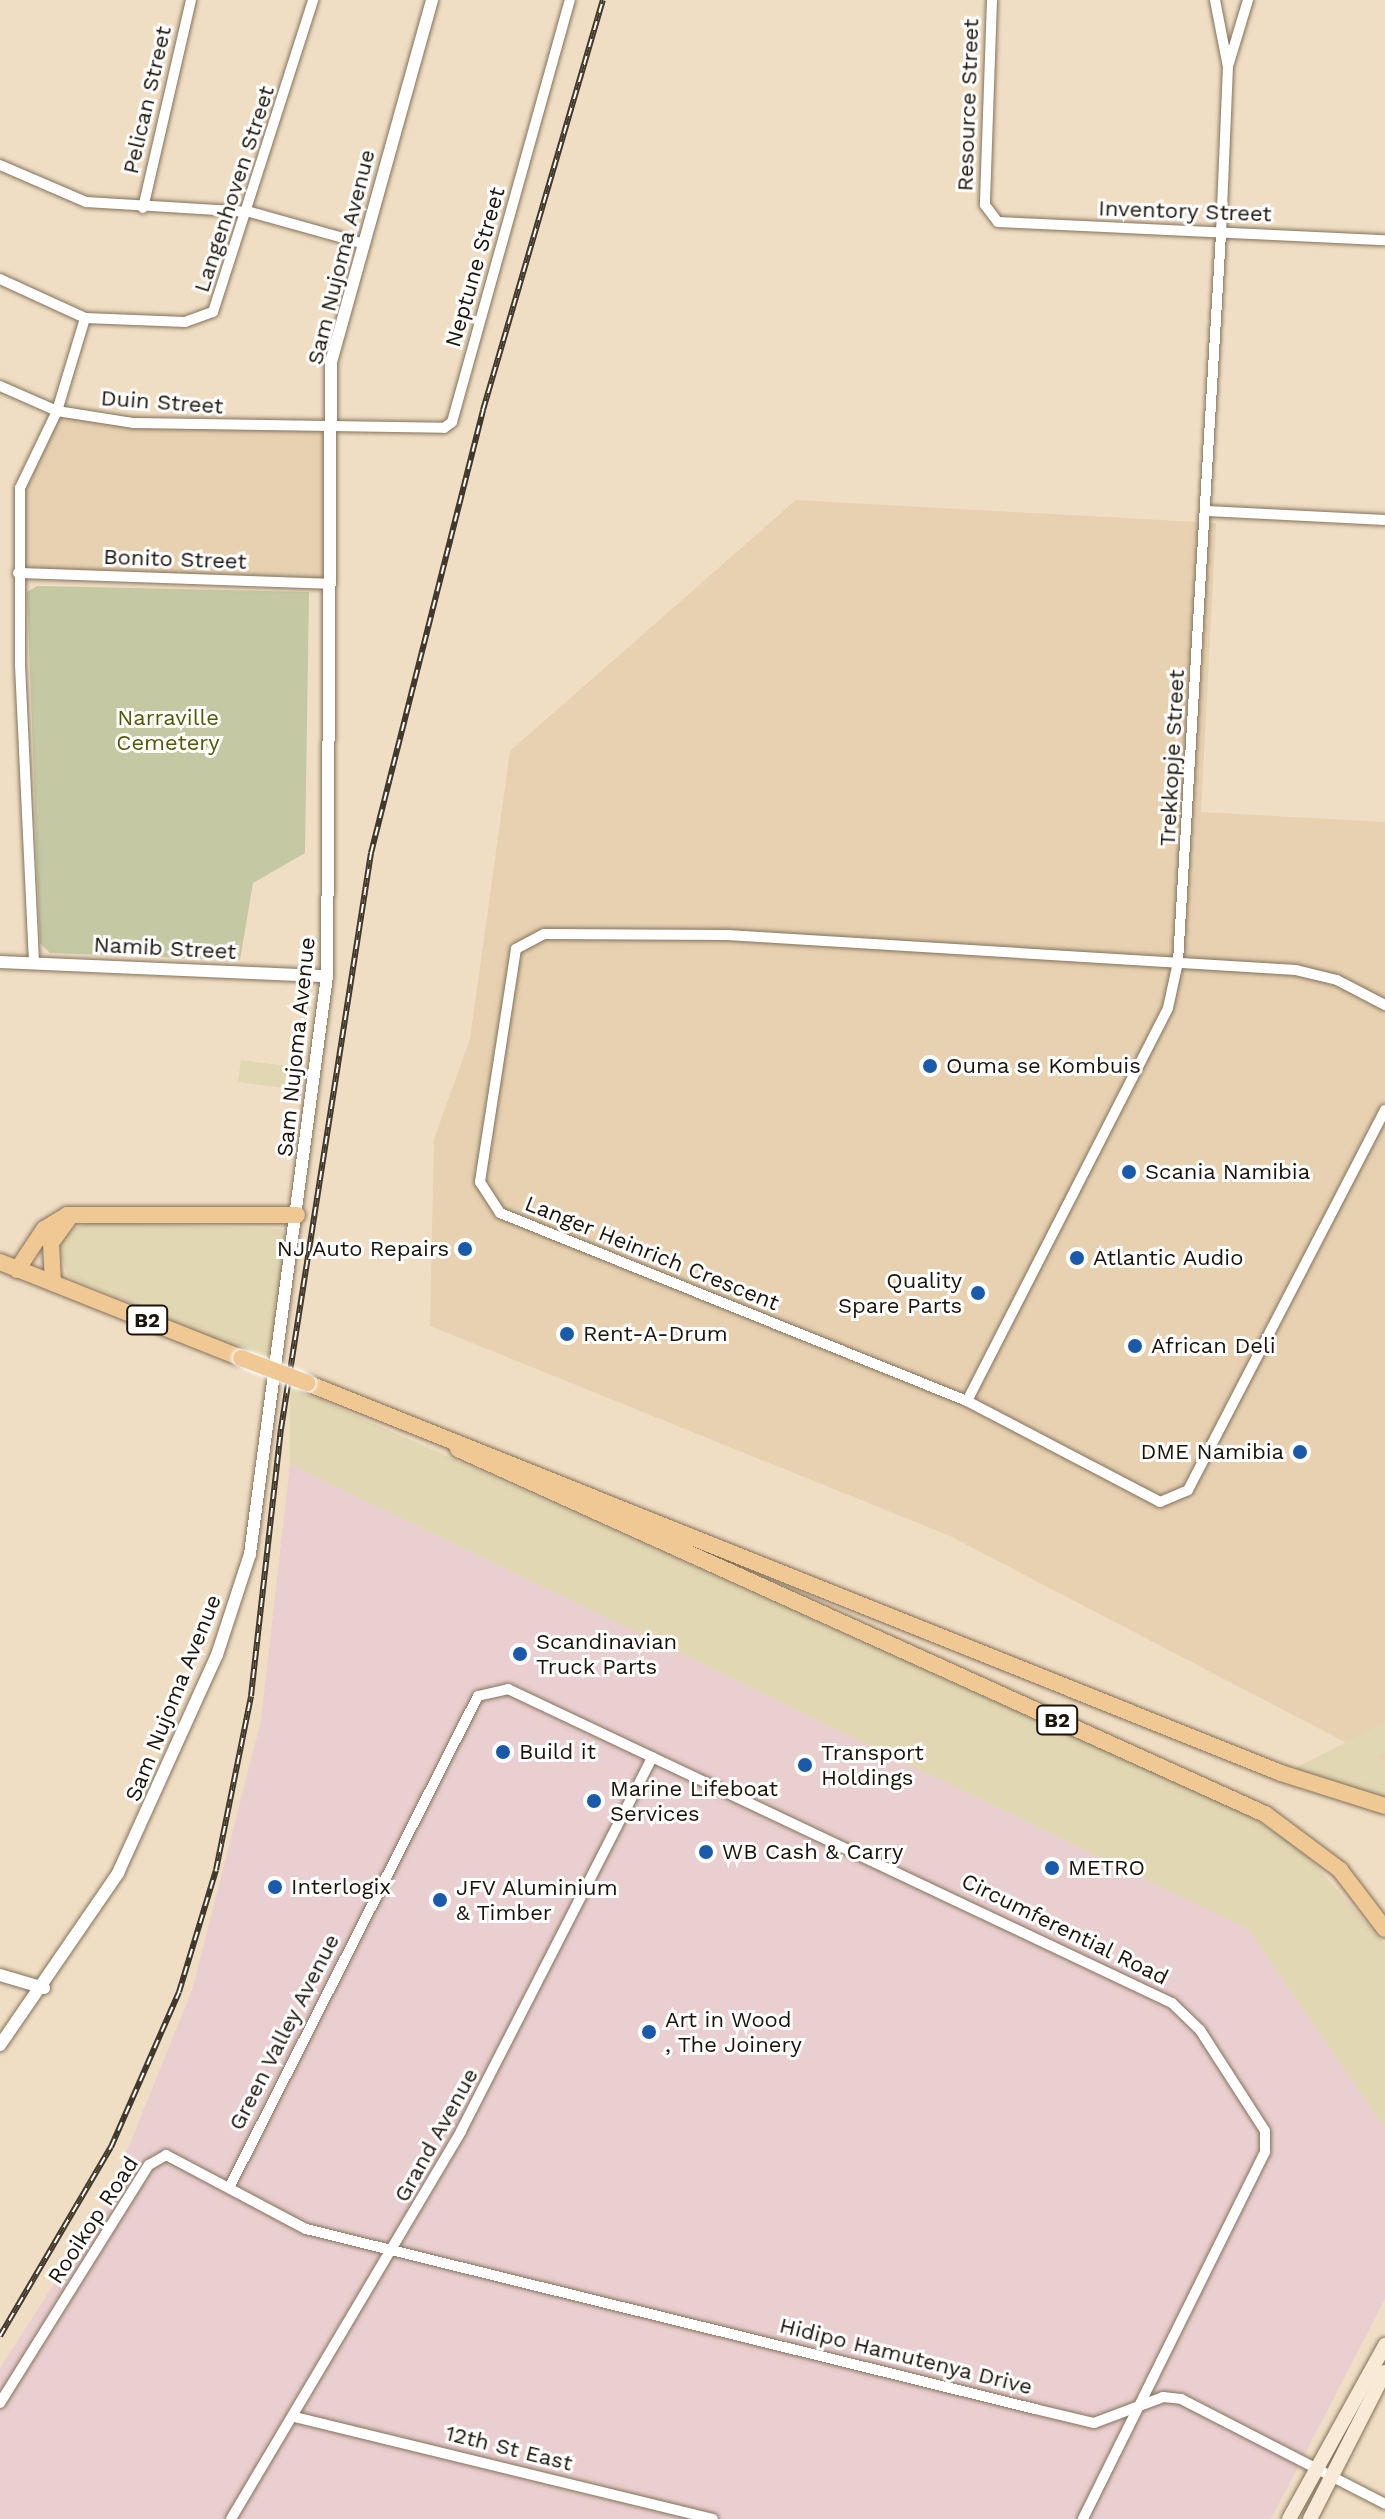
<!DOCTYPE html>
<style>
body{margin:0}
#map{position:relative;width:1385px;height:2519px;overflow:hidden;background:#f0dec4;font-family:"Work Sans",sans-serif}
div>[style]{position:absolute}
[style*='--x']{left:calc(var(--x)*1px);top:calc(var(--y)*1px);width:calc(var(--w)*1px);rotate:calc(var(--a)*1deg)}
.built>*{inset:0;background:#e7d1b1}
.industrial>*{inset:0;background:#eacfd0}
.green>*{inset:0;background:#c4c8a3}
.sand>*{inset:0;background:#e1d7b2}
.roads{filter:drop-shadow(0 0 2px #83725b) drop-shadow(0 0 2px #83725b)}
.minor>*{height:10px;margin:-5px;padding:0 5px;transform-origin:5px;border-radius:5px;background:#fff}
.tertiary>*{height:12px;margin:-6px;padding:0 6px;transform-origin:6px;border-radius:6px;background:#fff}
.secondary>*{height:14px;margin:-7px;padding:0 7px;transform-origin:7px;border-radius:7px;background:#f9ead7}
.trunk>*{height:16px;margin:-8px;padding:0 8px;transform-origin:8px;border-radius:8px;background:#efc894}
.rail>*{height:6px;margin-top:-3px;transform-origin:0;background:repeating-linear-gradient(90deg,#fff 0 9px,#41392c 0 18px);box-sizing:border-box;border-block:2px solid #41392c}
.bridges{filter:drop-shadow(0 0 2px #fff) drop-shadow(0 0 2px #fff)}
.trunk-bridge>*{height:16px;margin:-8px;padding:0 8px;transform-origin:8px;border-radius:8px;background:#efc894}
.dots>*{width:22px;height:22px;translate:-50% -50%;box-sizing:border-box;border:4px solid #fff;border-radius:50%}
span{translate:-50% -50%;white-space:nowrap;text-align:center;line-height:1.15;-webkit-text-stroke:6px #fff;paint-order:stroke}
.shield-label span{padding:2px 6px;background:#fff;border:2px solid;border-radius:6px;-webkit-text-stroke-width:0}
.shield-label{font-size:20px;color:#1a140a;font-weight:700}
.street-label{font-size:22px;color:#1a140a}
.park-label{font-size:22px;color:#545805}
.poi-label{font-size:22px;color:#1a140a}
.left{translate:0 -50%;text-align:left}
.right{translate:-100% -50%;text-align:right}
</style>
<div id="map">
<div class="built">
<div style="clip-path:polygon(57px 411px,327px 429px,330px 584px,18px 573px,20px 488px)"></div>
<div style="clip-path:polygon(796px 500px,1216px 523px,1201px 812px,1385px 822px,1385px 1763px,950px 1536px,430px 1326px,434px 1139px,470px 1039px,510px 751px)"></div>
</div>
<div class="industrial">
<div style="clip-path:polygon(290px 1464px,1248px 1929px,1385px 2128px,1385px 2299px,1271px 2519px,0 2519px,0 2368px,105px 2205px,192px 1990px,261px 1720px)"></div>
</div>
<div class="green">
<div style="clip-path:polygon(37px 586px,309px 592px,305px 853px,253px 883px,240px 960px,50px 953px,40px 943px,27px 592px)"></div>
</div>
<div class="sand">
<div style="clip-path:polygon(241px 1060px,287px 1066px,284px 1088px,238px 1082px)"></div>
<div style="clip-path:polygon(91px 1222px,280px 1229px,288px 1238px,274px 1364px,68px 1276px,57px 1245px,67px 1231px)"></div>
<div style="clip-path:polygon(290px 1386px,1244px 1813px,1302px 1850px,1385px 1944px,1385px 2128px,1248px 1929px,290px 1464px)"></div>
<div style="clip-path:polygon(1385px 1722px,1385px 1752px,1375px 1758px,1385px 1763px,1385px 1800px,1292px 1770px)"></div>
</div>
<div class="roads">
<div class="minor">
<div style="--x:992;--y:0;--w:205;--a:92"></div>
<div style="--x:985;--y:205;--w:21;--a:53"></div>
<div style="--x:998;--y:222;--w:387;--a:2.7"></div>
<div style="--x:1229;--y:63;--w:66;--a:-73.2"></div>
<div style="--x:0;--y:165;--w:94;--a:23.3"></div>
<div style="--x:86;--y:202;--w:164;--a:3.5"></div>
<div style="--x:250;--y:212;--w:115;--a:15.6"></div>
<div style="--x:143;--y:208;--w:213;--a:-77"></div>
<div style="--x:0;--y:279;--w:94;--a:24.6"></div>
<div style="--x:85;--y:318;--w:100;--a:2.3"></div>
<div style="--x:185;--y:322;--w:30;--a:-20"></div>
<div style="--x:213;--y:312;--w:328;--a:-72.2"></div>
<div style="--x:0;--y:386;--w:62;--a:23.7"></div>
<div style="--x:57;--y:411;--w:78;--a:8.9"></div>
<div style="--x:134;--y:423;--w:310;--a:0.9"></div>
<div style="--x:444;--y:428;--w:10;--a:-37"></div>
<div style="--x:452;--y:422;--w:438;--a:-74.4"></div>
<div style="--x:1207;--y:511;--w:178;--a:2.9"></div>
<div style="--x:18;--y:573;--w:312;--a:2"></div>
<div style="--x:34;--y:962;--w:298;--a:-92.7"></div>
<div style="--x:20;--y:664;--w:176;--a:-90"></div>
<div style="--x:20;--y:488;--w:85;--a:-64.3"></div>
<div style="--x:57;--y:411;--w:97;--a:-73.2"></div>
<div style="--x:1385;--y:1005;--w:54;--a:-152.5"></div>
<div style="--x:1337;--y:980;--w:42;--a:-166.3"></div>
<div style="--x:1296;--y:970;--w:570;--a:-176.48"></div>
<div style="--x:727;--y:935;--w:183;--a:-179.7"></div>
<div style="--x:544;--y:934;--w:32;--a:152"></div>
<div style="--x:516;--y:949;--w:236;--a:98.8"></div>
<div style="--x:480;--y:1182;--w:37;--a:57"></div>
<div style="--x:500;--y:1213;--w:503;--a:21.93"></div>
<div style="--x:967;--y:1401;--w:218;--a:27.6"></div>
<div style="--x:1160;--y:1502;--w:30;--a:-23"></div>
<div style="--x:1188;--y:1490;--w:428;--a:-62.6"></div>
<div style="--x:967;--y:1401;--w:441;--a:-62.9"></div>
<div style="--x:1168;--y:1008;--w:47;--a:-77.7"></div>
<div style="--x:1178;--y:962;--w:730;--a:-86.62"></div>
<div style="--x:1221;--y:233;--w:166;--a:-87.6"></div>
<div style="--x:1228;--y:67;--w:68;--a:-101"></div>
<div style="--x:230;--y:2186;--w:549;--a:-63.16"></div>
<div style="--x:478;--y:1696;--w:31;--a:-13"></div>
<div style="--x:508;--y:1689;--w:735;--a:25.31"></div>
<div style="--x:1172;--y:2003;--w:39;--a:44"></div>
<div style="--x:1200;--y:2030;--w:120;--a:57.2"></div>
<div style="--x:1265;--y:2131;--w:21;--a:90"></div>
<div style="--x:1265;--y:2152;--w:410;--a:116.4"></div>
<div style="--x:0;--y:2403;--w:281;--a:-58"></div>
<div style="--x:149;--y:2165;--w:20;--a:-30"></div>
<div style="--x:166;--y:2155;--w:158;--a:27.9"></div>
<div style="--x:306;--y:2229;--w:751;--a:13.87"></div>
<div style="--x:1035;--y:2409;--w:61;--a:13.3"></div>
<div style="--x:1094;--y:2423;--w:74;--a:-20.6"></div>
<div style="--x:1163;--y:2397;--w:18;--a:6"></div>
<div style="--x:1181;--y:2399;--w:229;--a:27.2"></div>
<div style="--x:295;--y:2417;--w:430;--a:13.7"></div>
<div style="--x:231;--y:2519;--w:451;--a:-59.3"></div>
<div style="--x:461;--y:2131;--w:420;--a:-62.9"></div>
</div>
<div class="tertiary">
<div style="--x:0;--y:962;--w:327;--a:2.5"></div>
<div style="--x:0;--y:1975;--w:46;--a:16.5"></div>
<div style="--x:0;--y:2045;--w:209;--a:-55.5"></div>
<div style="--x:118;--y:1873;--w:239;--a:-65.6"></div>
<div style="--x:217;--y:1655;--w:106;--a:-71.9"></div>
<div style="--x:250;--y:1554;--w:583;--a:-82.41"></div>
<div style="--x:327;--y:976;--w:614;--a:-89.63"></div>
<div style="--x:331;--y:362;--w:376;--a:-74.4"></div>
</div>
<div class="secondary">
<div style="--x:1289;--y:2519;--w:199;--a:-61.1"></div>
<div style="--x:1310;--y:2519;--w:165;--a:-63"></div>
</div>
<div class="trunk">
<div style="--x:0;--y:1262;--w:259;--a:21.7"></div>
<div style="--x:17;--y:1270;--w:49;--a:-56.6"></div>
<div style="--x:44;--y:1229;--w:27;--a:-31"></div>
<div style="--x:67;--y:1215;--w:230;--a:0"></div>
<div style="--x:53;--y:1283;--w:40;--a:-92.9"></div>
<div style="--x:51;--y:1243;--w:31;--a:-54"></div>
<div style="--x:307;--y:1383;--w:1049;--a:21.82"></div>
<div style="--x:1281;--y:1773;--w:109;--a:17.6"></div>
<div style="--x:458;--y:1449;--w:886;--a:24.34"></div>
<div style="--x:1265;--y:1814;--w:94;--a:36.7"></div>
<div style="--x:1340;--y:1870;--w:74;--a:52.7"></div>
</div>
</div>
<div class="rail">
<div style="--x:0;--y:2336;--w:219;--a:-59.6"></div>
<div style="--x:111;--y:2147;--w:169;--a:-66.3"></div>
<div style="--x:179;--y:1992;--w:127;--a:-73.1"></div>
<div style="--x:216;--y:1870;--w:177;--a:-78.6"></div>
<div style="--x:251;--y:1696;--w:269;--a:-83.6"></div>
<div style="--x:281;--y:1429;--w:583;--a:-81.12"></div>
<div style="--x:371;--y:853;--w:457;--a:-75.8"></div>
<div style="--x:483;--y:410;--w:427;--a:-73.7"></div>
</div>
<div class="bridges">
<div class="trunk-bridge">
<div style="--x:241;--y:1358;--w:71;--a:20.7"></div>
</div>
</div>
<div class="dots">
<div style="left:930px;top:1066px;background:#1a5aab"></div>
<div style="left:1129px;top:1172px;background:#1a5aab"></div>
<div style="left:465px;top:1249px;background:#1a5aab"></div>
<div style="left:1077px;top:1258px;background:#1a5aab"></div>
<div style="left:978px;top:1293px;background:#1a5aab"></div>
<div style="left:567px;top:1334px;background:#1a5aab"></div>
<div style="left:1135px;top:1346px;background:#1a5aab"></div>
<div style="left:1300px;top:1452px;background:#1a5aab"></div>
<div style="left:520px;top:1654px;background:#1a5aab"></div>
<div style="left:503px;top:1752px;background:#1a5aab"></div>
<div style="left:805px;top:1765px;background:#1a5aab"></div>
<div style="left:594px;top:1801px;background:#1a5aab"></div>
<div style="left:706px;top:1852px;background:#1a5aab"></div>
<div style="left:1052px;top:1868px;background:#1a5aab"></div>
<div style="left:275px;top:1887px;background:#1a5aab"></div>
<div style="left:440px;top:1900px;background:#1a5aab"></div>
<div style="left:649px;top:2032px;background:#1a5aab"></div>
</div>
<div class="shield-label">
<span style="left:147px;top:1320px">B2</span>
<span style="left:1057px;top:1720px">B2</span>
</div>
<div class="street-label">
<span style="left:147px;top:100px;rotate:-77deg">Pelican Street</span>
<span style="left:968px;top:105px;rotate:-88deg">Resource Street</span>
<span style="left:234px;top:189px;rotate:-72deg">Langenhoven Street</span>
<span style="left:1185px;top:211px;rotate:2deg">Inventory Street</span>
<span style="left:341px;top:257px;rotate:-76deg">Sam Nujoma Avenue</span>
<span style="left:475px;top:267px;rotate:-74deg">Neptune Street</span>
<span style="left:162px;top:402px;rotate:4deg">Duin Street</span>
<span style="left:175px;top:559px;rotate:2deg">Bonito Street</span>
<span style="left:1172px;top:758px;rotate:-87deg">Trekkopje Street</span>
<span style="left:165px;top:948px;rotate:3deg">Namib Street</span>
<span style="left:296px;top:1047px;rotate:-84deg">Sam Nujoma Avenue</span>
<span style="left:652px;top:1253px;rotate:22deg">Langer Heinrich Crescent</span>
<span style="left:173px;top:1698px;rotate:-68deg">Sam Nujoma Avenue</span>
<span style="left:1065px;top:1929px;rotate:26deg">Circumferential Road</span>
<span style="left:284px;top:2032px;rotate:-63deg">Green Valley Avenue</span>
<span style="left:436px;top:2135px;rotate:-61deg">Grand Avenue</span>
<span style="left:93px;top:2220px;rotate:-57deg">Rooikop Road</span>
<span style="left:906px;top:2356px;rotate:14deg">Hidipo Hamutenya Drive</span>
<span style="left:509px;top:2448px;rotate:14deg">12th St East</span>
</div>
<div class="park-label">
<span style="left:168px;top:730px">Narraville<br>Cemetery</span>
</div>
<div class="poi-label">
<span class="left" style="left:946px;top:1066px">Ouma se Kombuis</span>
<span class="left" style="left:1145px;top:1172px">Scania Namibia</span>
<span class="right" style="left:449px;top:1249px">NJ Auto Repairs</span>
<span class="left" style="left:1093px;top:1258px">Atlantic Audio</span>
<span class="right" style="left:962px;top:1293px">Quality<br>Spare Parts</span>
<span class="left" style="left:583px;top:1334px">Rent-A-Drum</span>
<span class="left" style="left:1151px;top:1346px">African Deli</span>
<span class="right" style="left:1284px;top:1452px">DME Namibia</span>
<span class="left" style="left:536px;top:1654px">Scandinavian<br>Truck Parts</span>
<span class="left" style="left:519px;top:1752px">Build it</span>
<span class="left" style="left:821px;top:1765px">Transport<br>Holdings</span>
<span class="left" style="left:610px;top:1801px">Marine Lifeboat<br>Services</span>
<span class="left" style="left:722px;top:1852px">WB Cash &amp; Carry</span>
<span class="left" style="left:1068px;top:1868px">METRO</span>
<span class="left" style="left:291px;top:1887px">Interlogix</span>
<span class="left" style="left:456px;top:1900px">JFV Aluminium<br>&amp; Timber</span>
<span class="left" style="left:665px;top:2032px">Art in Wood<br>, The Joinery</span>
</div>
</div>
